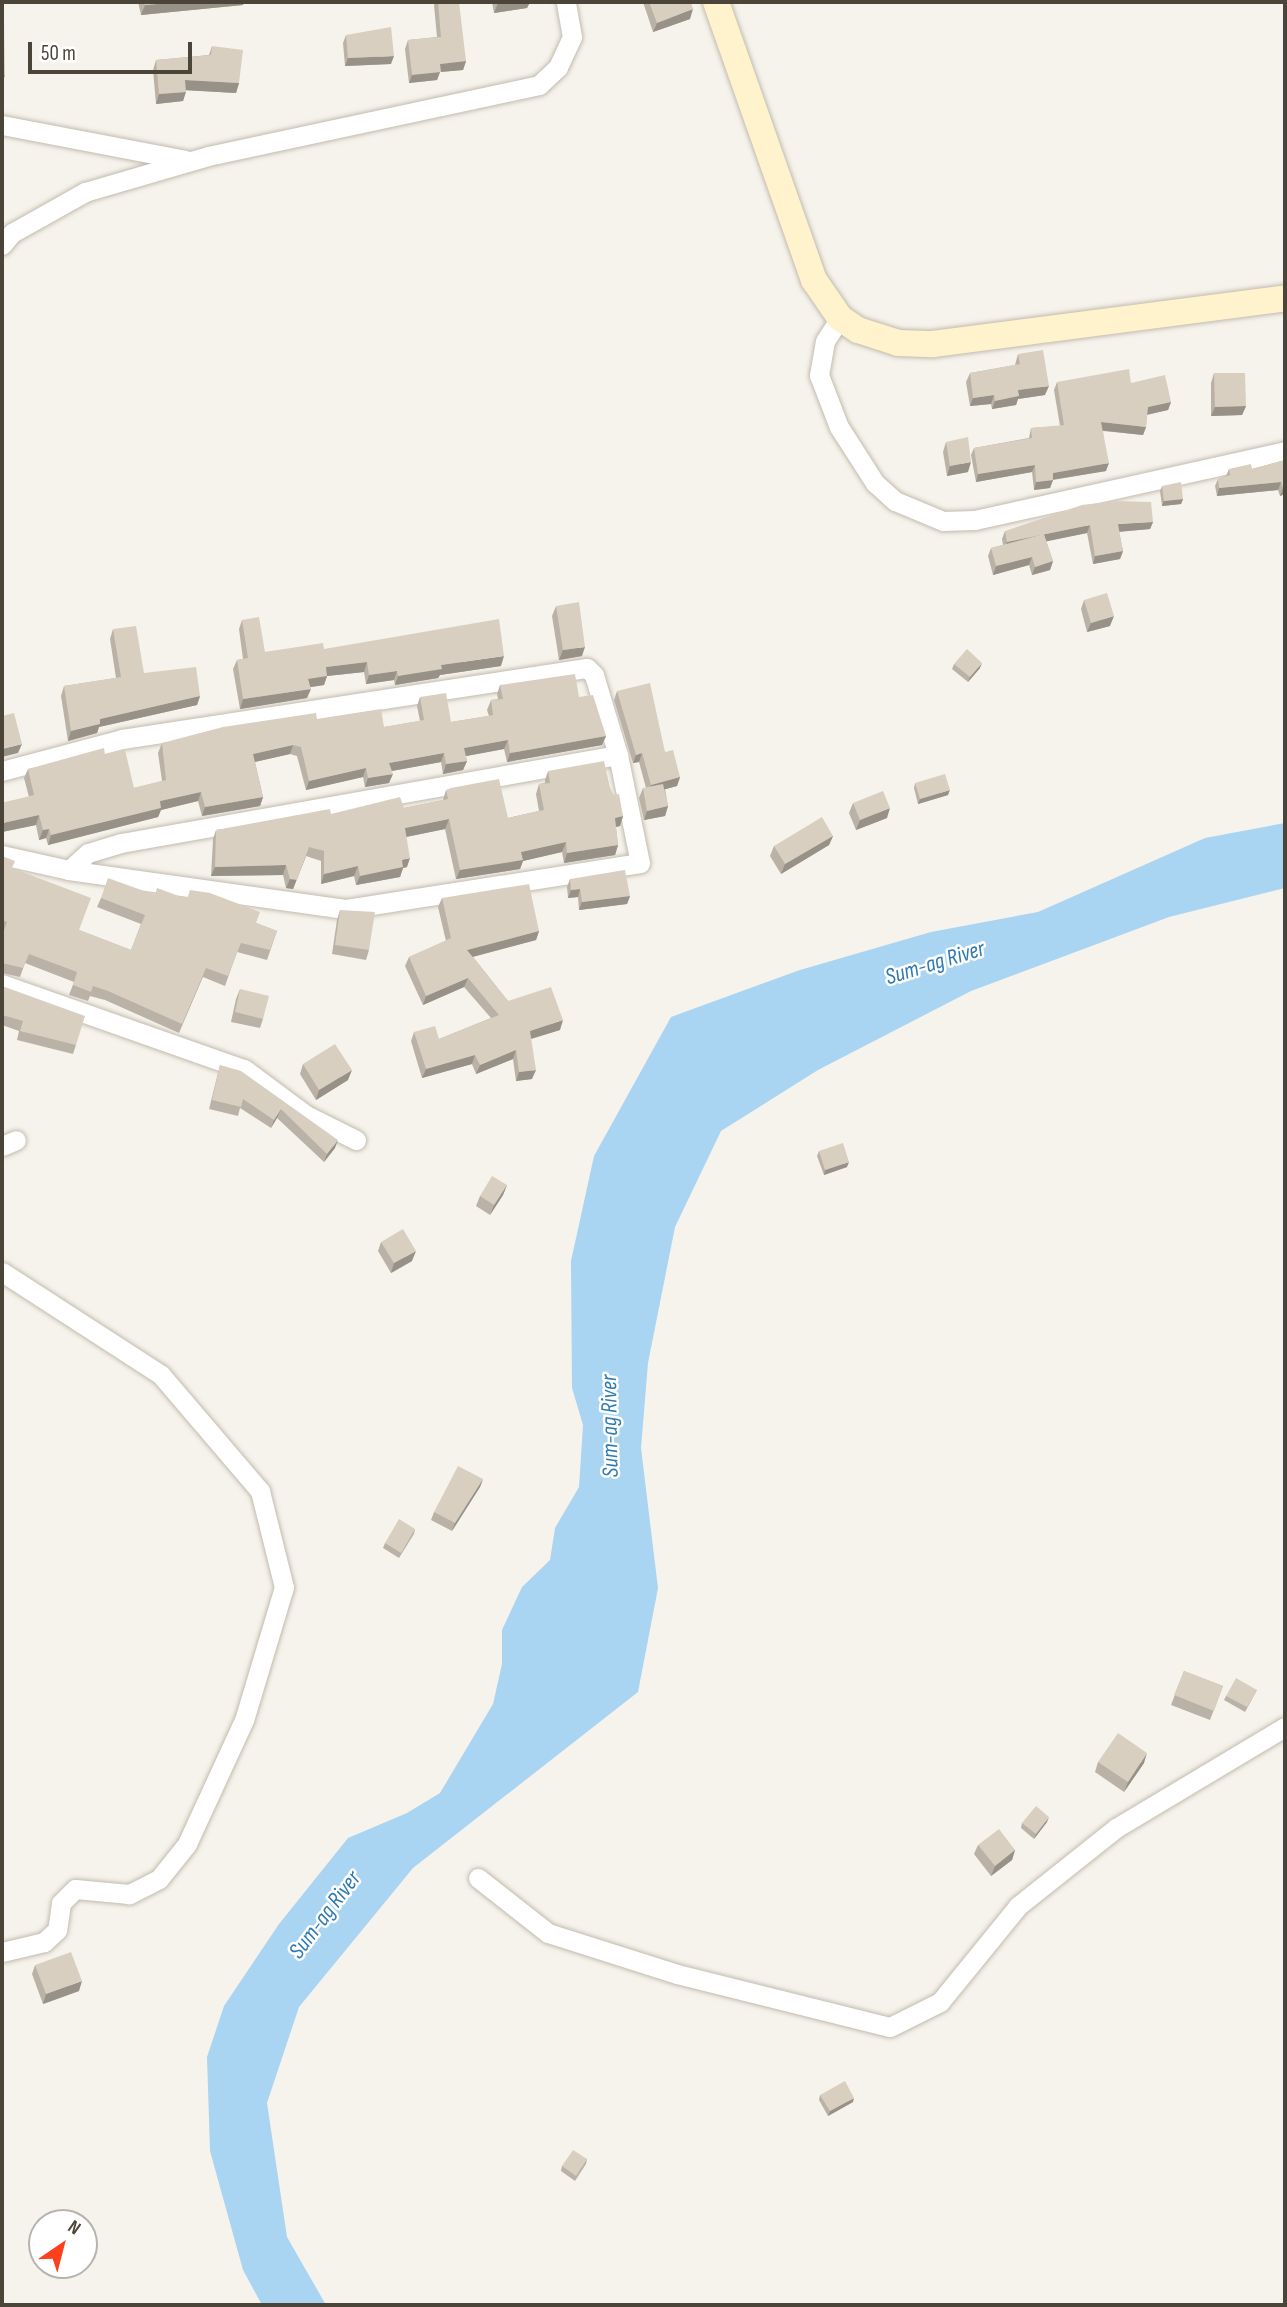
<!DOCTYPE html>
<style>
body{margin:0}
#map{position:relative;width:1287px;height:2307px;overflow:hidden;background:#f6f3ec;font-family:"Sofia Sans Condensed",sans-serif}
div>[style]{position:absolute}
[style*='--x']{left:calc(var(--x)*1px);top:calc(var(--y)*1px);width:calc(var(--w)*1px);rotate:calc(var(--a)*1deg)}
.water>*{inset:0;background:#a9d4f2}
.roads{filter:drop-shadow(0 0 2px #c2bbae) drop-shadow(0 0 2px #c2bbae)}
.street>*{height:19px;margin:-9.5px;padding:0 9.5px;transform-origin:9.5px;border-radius:9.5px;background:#fff}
.secondary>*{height:26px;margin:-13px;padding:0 13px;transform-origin:13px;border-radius:13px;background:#fff3cd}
.wall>*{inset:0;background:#bab2a6}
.shaded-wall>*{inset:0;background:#979187}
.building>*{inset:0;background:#d8cfc1}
span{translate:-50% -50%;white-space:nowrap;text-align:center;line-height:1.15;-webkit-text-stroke:5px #fff;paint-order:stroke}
.water-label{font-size:23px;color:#2e7ab2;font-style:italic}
.frame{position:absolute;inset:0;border:4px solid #4b4439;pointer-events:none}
.north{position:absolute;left:28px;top:2209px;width:70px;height:70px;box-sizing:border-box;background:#fff;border:2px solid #b7b4b0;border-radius:50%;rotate:35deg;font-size:19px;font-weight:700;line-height:28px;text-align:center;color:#4b4439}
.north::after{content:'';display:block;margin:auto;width:24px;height:32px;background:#fc3f1d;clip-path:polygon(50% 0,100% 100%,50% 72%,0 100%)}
.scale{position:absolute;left:28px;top:42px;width:164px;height:32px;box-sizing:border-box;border:4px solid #4b4439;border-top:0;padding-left:9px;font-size:21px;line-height:24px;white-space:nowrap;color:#4b4439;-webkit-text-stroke:5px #fff;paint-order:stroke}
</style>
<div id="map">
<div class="water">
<div style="clip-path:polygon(1285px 823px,1285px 888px,1169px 917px,971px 991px,818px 1070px,721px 1131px,675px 1227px,648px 1363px,641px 1448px,658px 1588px,638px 1692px,413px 1868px,299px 2007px,267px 2103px,287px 2237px,326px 2305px,262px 2305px,243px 2270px,210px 2151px,207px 2057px,224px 2006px,279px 1924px,348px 1838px,407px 1813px,440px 1793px,493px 1704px,502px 1664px,502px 1630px,522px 1587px,550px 1560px,555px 1528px,579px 1487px,583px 1425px,572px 1388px,571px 1261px,594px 1156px,671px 1017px,800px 970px,931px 932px,1038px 912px,1205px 838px)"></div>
</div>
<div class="roads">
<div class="street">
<div style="--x:2;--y:125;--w:186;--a:10.8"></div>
<div style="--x:2;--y:245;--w:16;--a:-50"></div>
<div style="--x:12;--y:233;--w:84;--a:-29.3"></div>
<div style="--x:85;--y:192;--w:128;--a:-16.3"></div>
<div style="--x:208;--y:156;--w:339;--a:-12.1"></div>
<div style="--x:539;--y:85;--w:26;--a:-43"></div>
<div style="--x:558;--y:67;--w:33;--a:-65"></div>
<div style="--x:572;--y:37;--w:36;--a:-100"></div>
<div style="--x:840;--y:318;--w:27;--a:123"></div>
<div style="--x:825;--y:341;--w:35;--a:100"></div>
<div style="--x:819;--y:375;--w:56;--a:69"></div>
<div style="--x:839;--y:427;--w:67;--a:57.3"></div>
<div style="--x:875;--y:483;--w:27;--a:42"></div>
<div style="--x:895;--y:501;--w:52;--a:22.6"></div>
<div style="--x:943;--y:521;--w:32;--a:-2"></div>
<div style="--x:975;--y:520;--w:318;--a:-12.5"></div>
<div style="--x:2;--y:771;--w:124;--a:-14.9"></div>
<div style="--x:122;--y:739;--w:470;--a:-8.7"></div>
<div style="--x:587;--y:668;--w:10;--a:45"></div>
<div style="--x:594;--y:675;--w:84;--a:73.3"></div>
<div style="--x:618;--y:755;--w:110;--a:78.5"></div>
<div style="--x:640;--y:863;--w:299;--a:171.1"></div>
<div style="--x:345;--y:909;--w:279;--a:-172"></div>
<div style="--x:69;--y:870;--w:69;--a:-167.4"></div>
<div style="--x:69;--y:870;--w:25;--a:-42"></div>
<div style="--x:88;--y:853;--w:34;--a:-17"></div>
<div style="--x:121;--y:843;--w:505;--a:-10.04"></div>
<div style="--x:2;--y:984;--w:256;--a:19.4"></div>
<div style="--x:244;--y:1069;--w:77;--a:36.6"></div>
<div style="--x:306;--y:1115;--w:56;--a:26.6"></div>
<div style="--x:2;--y:1146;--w:15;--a:-23"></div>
<div style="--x:2;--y:1272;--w:189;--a:32.9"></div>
<div style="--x:161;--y:1375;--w:153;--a:49.5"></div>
<div style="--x:260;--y:1491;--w:99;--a:76"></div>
<div style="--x:284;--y:1587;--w:139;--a:106.7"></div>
<div style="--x:244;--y:1720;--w:136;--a:114.7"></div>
<div style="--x:187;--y:1844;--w:45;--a:128.7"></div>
<div style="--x:159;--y:1879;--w:34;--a:153"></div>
<div style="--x:129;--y:1894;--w:54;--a:-174.7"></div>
<div style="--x:75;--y:1889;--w:20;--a:135"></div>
<div style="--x:61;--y:1903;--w:27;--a:98"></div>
<div style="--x:57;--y:1930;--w:18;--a:137"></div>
<div style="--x:44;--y:1942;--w:43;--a:166.6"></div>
<div style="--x:478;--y:1878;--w:89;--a:38.2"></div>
<div style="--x:548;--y:1933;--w:135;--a:17.6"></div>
<div style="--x:677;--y:1974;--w:219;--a:14"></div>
<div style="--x:890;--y:2027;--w:56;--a:-26.6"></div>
<div style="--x:940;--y:2002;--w:124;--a:-50.9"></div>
<div style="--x:1018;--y:1906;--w:125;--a:-38.5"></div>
<div style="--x:1116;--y:1828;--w:197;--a:-30.9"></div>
</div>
<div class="secondary">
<div style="--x:716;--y:2;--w:295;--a:70.6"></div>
<div style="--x:814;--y:280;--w:46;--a:55.6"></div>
<div style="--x:840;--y:318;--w:22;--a:34"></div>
<div style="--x:858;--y:330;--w:42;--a:18"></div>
<div style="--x:898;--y:343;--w:35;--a:2"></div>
<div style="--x:933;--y:344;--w:355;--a:-7.4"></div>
</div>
</div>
<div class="wall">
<div style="clip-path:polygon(138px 2px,244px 2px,243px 5px,141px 15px)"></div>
<div style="clip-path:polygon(435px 2px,438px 2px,466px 61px,463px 70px,440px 72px,437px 80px,409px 83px,405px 49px,408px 40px,437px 37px,434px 5px)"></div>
<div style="clip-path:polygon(492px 2px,530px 2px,527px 8px,494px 13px)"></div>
<div style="clip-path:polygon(643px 2px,691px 2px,690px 19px,653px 32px)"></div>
<div style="clip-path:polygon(346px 35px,391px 64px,345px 66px,343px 43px)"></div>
<div style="clip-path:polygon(212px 46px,239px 83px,236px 93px,186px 90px,183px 101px,156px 104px,153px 70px,156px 60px,209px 55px)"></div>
<div style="clip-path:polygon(1018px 354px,1045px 395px,1018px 399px,1016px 405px,992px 409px,991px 404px,970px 406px,966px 382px,970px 373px,1015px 365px)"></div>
<div style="clip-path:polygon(1214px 373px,1246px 406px,1242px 415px,1211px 416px,1211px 383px)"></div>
<div style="clip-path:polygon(1057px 382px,1131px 383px,1171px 402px,1168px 410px,1147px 415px,1146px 427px,1143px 435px,1103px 431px,1106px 471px,1053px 480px,1050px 488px,1034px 490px,1032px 472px,976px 482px,971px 455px,974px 448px,1029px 438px,1031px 428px,1060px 426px,1054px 390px)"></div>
<div style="clip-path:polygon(946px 442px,968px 472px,947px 476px,943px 452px)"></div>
<div style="clip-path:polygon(1285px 460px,1285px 494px,1280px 496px,1278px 490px,1217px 496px,1215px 486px,1218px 479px,1226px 476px,1229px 469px,1252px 469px)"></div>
<div style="clip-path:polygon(1162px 486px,1183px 499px,1181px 504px,1162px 506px,1160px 491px)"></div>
<div style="clip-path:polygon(1153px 522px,1150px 529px,1119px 532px,1123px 551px,1120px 559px,1093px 564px,1087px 533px,1046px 541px,1053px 561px,1050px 570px,1032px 575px,1029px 565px,993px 575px,988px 556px,991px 548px,1003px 545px,1002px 539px,1005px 531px)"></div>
<div style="clip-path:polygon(1084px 600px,1110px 626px,1087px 632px,1081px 609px)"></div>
<div style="clip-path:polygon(556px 606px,582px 656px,559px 660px,552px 616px)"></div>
<div style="clip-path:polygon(242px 620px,265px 652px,324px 649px,501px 666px,440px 675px,438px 678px,395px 685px,394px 680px,366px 684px,364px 672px,327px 676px,324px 685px,310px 687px,307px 698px,240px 709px,233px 669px,237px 660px,243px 659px,239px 629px)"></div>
<div style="clip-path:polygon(113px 629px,144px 673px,200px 696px,197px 705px,99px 727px,97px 733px,68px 741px,61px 696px,64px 686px,116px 678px,110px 639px)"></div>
<div style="clip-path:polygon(954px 664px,980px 668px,968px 682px,952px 669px)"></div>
<div style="clip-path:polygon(500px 685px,579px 697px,606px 736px,602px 745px,507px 762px,504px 749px,466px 756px,467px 761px,463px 770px,443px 774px,441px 762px,392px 771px,389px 783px,365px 787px,363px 777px,306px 790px,297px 756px,290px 754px,255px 762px,263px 797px,260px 806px,202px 816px,198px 801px,161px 810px,158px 817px,48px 845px,46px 838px,39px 840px,36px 825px,2px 832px,2px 803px,29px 797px,24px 778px,28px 769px,105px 755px,134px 788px,162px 781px,158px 753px,162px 743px,317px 719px,384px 727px,420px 721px,417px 706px,420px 697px,451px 722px,489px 716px,487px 710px,491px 700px,498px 699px,497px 694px)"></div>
<div style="clip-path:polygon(617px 691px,665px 752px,680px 777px,677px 786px,665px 789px,668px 806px,665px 816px,644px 820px,639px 798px,643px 788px,646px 788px,639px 762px,633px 763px,614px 700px)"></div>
<div style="clip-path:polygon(548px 771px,610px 788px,623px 816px,620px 826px,616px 827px,618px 845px,615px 855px,564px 863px,562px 852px,523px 861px,520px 869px,456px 879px,445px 829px,406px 837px,407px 867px,403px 868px,400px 877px,356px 885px,354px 876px,321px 884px,321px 861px,306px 856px,293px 889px,286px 888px,283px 875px,211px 876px,213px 839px,216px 830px,331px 814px,404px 808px,443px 800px,446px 790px,508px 818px,539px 811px,536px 794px,539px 784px,545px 783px,545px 780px)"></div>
<div style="clip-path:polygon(915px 783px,948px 795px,918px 804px,914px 788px)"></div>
<div style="clip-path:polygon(853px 803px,887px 818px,856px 830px,849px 813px)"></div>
<div style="clip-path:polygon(833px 836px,829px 845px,781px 874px,770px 856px,774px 846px)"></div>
<div style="clip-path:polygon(2px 856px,12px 868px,79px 930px,131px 950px,141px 924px,97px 907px,101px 898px,155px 895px,187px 899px,256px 923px,277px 931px,267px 960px,237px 952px,225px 986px,203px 977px,179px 1033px,105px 1000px,90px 996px,88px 1001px,69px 995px,74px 982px,25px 963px,20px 977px,2px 973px,2px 936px,3px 932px,2px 931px)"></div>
<div style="clip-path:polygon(570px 879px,630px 896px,627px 904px,579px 910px,578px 897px,568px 898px,567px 887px)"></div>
<div style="clip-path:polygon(442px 898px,539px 931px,536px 940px,473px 957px,508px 1001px,560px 1030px,531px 1039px,532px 1079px,516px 1081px,513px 1059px,476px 1074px,472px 1064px,422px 1078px,411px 1041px,414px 1032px,439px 1039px,491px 1018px,464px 987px,423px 1005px,405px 966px,409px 957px,446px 941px,438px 907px)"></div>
<div style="clip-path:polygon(340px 910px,369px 950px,366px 960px,332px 954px,337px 920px)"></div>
<div style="clip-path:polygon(2px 986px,76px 1045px,73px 1054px,17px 1040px,19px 1031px,2px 1025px)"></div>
<div style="clip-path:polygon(240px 989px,263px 1019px,260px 1028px,231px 1022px,236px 999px)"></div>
<div style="clip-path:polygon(303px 1064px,348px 1080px,316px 1100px,300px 1074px)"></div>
<div style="clip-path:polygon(220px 1065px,335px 1148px,324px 1162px,277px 1118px,271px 1128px,240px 1108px,238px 1116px,209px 1109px)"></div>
<div style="clip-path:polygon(819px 1151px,847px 1167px,824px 1175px,817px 1156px)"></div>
<div style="clip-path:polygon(507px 1185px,503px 1195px,490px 1215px,476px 1206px,480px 1196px)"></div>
<div style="clip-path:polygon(381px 1242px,412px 1261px,391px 1273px,378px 1251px)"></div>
<div style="clip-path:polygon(483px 1479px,480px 1487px,452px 1531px,431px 1520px,434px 1512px)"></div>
<div style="clip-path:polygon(415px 1529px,414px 1534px,399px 1558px,383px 1548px,385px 1543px)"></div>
<div style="clip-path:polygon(1184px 1671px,1223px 1686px,1210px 1720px,1171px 1705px)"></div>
<div style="clip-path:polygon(1257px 1690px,1245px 1712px,1224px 1700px,1226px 1696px)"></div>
<div style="clip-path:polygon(1098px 1762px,1144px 1763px,1124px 1792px,1095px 1772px)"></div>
<div style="clip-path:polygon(1047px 1822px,1034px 1839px,1021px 1828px,1022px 1823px)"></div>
<div style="clip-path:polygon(978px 1845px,1015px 1850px,1012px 1860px,991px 1876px,974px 1854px)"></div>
<div style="clip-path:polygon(35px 1965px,79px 1991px,43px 2004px,32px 1974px)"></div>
<div style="clip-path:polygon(820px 2095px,853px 2102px,828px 2116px,819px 2100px)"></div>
<div style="clip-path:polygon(587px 2159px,586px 2164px,575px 2181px,561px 2171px,562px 2166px)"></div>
</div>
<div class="shaded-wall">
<div style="clip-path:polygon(182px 2px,244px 2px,243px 5px,141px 15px,145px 5px)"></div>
<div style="clip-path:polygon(509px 2px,530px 2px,527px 8px,494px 13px,498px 3px)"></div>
<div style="clip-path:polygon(693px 9px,690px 19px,653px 32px,657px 23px)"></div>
<div style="clip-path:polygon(394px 56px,391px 64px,345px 66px,348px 58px)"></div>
<div style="clip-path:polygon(466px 61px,463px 70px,440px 72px,437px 80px,409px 83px,412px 75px,440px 64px)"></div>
<div style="clip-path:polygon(5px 75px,2px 85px,2px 76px)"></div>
<div style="clip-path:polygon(185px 80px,239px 83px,236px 93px,182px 90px)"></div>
<div style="clip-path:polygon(186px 92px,183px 101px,156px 104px,159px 94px)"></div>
<div style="clip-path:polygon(1049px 386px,1045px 395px,1018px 399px,1016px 405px,992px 409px,995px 401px,1018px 390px)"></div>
<div style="clip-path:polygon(994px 395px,991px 404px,970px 406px,973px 398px)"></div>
<div style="clip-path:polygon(1171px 402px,1168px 410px,1145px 415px,1148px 407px)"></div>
<div style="clip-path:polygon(1246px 406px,1242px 415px,1211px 416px,1215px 407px)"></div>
<div style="clip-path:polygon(1101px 422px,1146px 427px,1143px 435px,1098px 430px)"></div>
<div style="clip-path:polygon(971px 462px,968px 472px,947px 476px,950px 466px)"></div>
<div style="clip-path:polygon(1109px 463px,1106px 471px,1050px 480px,1053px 473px)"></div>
<div style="clip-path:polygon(1035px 465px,1032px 472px,976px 482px,978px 474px)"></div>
<div style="clip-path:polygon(1053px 480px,1050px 488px,1034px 490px,1036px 482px)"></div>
<div style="clip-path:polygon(1281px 482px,1278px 490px,1217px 496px,1219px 488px)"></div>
<div style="clip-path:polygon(1285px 487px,1285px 494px,1280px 496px,1283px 488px)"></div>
<div style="clip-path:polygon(1183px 499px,1181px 504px,1162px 506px,1164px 501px)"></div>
<div style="clip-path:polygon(1153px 522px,1150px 529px,1115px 532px,1118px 524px)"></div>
<div style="clip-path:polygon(1090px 525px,1087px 533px,1005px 550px,1007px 542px)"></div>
<div style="clip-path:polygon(1123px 551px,1120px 559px,1093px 564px,1095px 556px)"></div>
<div style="clip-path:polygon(1032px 557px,1029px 565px,993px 575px,996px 566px)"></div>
<div style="clip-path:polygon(1053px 561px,1050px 570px,1032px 575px,1035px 567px)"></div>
<div style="clip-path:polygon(1114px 616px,1110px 626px,1087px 632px,1091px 623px)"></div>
<div style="clip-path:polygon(585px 647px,582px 656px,559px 660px,563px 650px)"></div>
<div style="clip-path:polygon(504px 656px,501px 666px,440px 675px,438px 678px,395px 685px,398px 676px,441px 665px)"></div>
<div style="clip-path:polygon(367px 662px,364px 672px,327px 676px,324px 685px,305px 688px,308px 679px,326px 667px)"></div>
<div style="clip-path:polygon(982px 663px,980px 668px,968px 682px,970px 677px)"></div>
<div style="clip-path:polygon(397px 671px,394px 680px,366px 684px,369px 675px)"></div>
<div style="clip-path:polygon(311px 689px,307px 698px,240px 709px,243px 699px)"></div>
<div style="clip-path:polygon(200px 696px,197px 705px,99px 727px,97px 733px,68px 741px,71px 731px,100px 719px)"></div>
<div style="clip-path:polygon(606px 736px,602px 745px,507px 762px,510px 753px)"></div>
<div style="clip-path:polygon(508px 740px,504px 749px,461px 757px,464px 748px)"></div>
<div style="clip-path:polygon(22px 744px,18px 753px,2px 757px,2px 749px)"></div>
<div style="clip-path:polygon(293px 745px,290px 754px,250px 763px,253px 754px)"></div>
<div style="clip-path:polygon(444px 753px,441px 762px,386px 772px,389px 763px)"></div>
<div style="clip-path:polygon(642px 753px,639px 762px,633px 763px,636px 755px)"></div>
<div style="clip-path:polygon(467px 761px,463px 770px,443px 774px,446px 764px)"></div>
<div style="clip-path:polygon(366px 768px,363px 777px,306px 790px,309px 781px)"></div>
<div style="clip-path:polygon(393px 774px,389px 783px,365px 787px,368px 778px)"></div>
<div style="clip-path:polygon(680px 777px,677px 786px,648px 794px,651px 785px)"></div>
<div style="clip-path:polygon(950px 790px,948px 795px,918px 804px,920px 799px)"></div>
<div style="clip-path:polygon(201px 792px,198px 801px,161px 810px,158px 817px,48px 845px,51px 835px,160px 801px)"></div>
<div style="clip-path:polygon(263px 797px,260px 806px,202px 816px,205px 807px)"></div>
<div style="clip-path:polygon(668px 806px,665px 816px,644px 820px,647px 811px)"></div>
<div style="clip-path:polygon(890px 808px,887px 818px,856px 830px,860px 820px)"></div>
<div style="clip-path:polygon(39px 815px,36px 825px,2px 832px,3px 823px)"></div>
<div style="clip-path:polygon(623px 816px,620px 826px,611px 828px,615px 818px)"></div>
<div style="clip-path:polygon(449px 819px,445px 829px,401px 838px,405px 828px)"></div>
<div style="clip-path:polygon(49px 829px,46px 838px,39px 840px,43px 830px)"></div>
<div style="clip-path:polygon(833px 836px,829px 845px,781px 874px,785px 864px)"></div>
<div style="clip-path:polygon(566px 842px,562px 852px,523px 861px,520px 869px,456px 879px,460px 870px,521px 852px)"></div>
<div style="clip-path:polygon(618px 845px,615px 855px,564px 863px,567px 853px)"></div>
<div style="clip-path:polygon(306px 856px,293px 889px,286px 888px,290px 879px)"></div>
<div style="clip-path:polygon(410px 858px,407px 867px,403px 868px,400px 877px,356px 885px,360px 876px,402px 860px)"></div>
<div style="clip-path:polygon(286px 865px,283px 875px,211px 876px,215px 867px)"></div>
<div style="clip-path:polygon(358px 866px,354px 876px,321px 884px,324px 874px)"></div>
<div style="clip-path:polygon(580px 889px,578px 897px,568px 898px,571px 890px)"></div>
<div style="clip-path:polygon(630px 896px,627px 904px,579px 910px,582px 902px)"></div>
<div style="clip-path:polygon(539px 931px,536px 940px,464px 959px,467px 950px)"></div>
<div style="clip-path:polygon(468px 978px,464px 987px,423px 1005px,426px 996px)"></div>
<div style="clip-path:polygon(563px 1020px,560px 1030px,527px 1040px,530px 1031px)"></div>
<div style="clip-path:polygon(516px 1050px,513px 1059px,476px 1074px,480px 1065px)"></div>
<div style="clip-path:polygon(475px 1055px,472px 1064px,422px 1078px,426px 1069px)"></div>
<div style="clip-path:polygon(352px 1070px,348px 1080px,316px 1100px,319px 1090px)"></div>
<div style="clip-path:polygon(536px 1070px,532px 1079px,516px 1081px,519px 1072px)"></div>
<div style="clip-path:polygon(281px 1109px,277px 1118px,271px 1128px,274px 1120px)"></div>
<div style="clip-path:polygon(338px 1140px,335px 1148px,324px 1162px,327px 1154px)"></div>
<div style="clip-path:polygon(849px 1162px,847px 1167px,824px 1175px,825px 1170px)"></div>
<div style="clip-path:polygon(507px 1185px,503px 1195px,490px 1215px,494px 1205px)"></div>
<div style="clip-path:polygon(416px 1251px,412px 1261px,391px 1273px,394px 1263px)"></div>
<div style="clip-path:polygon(483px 1479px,480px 1487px,452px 1531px,455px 1523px)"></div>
<div style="clip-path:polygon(1147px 1753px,1144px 1763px,1124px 1792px,1128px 1782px)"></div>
<div style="clip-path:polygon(1049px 1817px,1047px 1822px,1034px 1839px,1036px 1834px)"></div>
<div style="clip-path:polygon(1015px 1850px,1012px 1860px,991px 1876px,995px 1866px)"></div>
<div style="clip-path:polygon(82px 1981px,79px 1991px,43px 2004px,46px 1994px)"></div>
<div style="clip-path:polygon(854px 2098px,853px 2102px,828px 2116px,830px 2111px)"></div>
</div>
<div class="building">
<div style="clip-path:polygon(144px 2px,182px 2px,145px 5px)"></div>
<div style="clip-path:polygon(438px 2px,459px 2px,466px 61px,440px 64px,441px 72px,412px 75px,408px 40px,441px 37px)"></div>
<div style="clip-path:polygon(649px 2px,691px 2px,693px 9px,657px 23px)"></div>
<div style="clip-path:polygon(2px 20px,4px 20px,5px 75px,2px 76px)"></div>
<div style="clip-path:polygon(391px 27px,394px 56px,348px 58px,346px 35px)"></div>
<div style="clip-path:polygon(212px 46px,243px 50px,239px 83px,185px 80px,186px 92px,159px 94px,156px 60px,211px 55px)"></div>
<div style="clip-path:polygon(1043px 350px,1049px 386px,1018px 390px,1019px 396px,995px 401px,994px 395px,973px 398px,970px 373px,1020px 364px,1018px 354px)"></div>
<div style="clip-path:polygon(1129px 369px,1131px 383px,1165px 375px,1171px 402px,1148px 407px,1146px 427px,1101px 422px,1109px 463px,1053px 473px,1053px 480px,1036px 482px,1035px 465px,978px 474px,974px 448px,1032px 438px,1031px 428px,1064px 425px,1057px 382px)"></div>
<div style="clip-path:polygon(1214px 373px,1245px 373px,1246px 406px,1215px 407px)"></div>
<div style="clip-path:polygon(968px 437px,971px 462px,950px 466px,946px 442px)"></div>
<div style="clip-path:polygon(1285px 460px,1285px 487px,1283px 488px,1281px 482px,1219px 488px,1218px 479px,1230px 475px,1229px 469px,1251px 464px,1252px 469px)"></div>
<div style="clip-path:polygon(1181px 482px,1183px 499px,1164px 501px,1162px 486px)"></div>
<div style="clip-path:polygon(1114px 501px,1151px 502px,1153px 522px,1118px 524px,1123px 551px,1095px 556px,1090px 525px,1007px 542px,1005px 531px,1082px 505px)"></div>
<div style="clip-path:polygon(1044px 534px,1053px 561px,1035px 567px,1032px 557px,996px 566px,991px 548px)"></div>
<div style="clip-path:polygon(1107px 593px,1114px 616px,1091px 623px,1084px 600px)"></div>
<div style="clip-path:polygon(579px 602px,585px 647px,563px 650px,556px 606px)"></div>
<div style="clip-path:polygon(259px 617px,265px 652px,323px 643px,324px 649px,499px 619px,504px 656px,441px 665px,442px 669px,398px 676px,397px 671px,369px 675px,367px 662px,326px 667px,327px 676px,308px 679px,311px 689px,243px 699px,237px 660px,248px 658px,242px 620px)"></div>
<div style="clip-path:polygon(136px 626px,144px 673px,196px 667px,200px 696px,100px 719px,100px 724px,71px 731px,64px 686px,121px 677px,113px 629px)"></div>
<div style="clip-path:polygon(967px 649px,982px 663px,970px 677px,954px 664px)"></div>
<div style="clip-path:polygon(575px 674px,579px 697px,593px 695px,606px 736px,510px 753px,508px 740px,464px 748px,467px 761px,446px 764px,444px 753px,389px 763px,393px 774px,368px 778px,366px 768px,309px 781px,301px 747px,293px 745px,253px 754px,263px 797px,205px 807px,201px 792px,160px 801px,161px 808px,51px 835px,49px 829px,43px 830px,39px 815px,3px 823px,2px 816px,2px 803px,34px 795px,28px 769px,104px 748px,105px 755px,125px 750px,134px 788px,166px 780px,162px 743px,223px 727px,316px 713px,317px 719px,381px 709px,384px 727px,424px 720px,420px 697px,446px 693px,451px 722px,493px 715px,491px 700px,503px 699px,500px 685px)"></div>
<div style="clip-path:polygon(650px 683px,665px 752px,673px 750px,680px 777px,651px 785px,642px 753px,636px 755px,617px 691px)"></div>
<div style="clip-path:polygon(14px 713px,22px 744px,2px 749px,2px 716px)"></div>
<div style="clip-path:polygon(604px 761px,610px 788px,613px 795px,619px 794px,623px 816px,615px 818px,618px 845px,567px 853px,566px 842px,521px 852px,523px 860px,460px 870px,449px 819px,405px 828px,410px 858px,402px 860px,403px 867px,360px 876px,358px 866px,324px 874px,324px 851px,309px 847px,297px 880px,290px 879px,286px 865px,215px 867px,216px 830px,330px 809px,331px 814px,400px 797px,404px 808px,448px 799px,446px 790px,451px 788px,499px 779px,508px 818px,544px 810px,539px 784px,550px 783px,548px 771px)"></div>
<div style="clip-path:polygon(945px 774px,950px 790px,920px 799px,915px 783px)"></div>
<div style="clip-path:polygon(663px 784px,668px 806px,647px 811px,643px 788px)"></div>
<div style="clip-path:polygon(883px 791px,890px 808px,860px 820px,853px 803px)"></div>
<div style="clip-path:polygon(822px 817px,833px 836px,785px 864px,774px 846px)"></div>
<div style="clip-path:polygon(2px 856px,15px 861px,12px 868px,91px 898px,79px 930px,131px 950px,145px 915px,101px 898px,108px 878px,155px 895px,157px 888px,187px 899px,190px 890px,210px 893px,260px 912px,256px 923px,277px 931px,270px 950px,241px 943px,228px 976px,206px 968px,182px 1024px,108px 991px,93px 986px,91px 992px,73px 985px,77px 972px,29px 954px,23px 968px,2px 963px,2px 964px,2px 936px,7px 922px,2px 920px)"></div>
<div style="clip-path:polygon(625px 870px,630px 896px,582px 902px,580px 889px,571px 890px,570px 879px)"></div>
<div style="clip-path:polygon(529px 884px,539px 931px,467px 950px,508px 1001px,551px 987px,563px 1020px,530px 1031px,536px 1070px,519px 1072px,516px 1050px,480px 1065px,475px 1055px,426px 1069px,414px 1032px,435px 1026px,439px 1039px,499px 1015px,468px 978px,426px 996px,409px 957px,451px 938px,442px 898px)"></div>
<div style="clip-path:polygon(340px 910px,375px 912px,369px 950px,335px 945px)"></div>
<div style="clip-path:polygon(2px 986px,85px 1016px,76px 1045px,20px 1031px,23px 1021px,2px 1015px)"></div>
<div style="clip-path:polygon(240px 989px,269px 996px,263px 1019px,235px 1012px)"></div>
<div style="clip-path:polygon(335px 1044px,352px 1070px,319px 1090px,303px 1064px)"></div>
<div style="clip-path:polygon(220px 1065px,241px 1071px,338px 1140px,327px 1154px,281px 1109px,274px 1120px,243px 1099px,241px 1107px,212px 1100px)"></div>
<div style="clip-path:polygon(843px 1143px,849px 1162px,825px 1170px,819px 1151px)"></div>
<div style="clip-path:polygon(492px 1176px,507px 1185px,494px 1205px,480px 1196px)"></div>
<div style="clip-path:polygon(403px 1229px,416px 1251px,394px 1263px,381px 1242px)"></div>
<div style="clip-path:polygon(458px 1466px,483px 1479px,455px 1523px,434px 1512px)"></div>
<div style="clip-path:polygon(399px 1519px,415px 1529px,401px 1553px,385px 1543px)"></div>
<div style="clip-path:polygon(1184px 1671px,1223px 1686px,1214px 1711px,1174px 1695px)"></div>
<div style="clip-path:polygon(1236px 1678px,1257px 1690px,1247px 1707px,1226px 1696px)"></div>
<div style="clip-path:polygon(1118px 1733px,1147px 1753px,1128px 1782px,1098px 1762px)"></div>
<div style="clip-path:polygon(1036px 1806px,1049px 1817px,1036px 1834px,1022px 1823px)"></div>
<div style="clip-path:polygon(999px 1829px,1015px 1850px,995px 1866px,978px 1845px)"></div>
<div style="clip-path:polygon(71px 1952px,82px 1981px,46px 1994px,35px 1965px)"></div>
<div style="clip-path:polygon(845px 2081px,854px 2098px,830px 2111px,820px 2095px)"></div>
<div style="clip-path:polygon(573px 2150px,587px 2159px,576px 2176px,562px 2166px)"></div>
</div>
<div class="water-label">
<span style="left:935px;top:963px;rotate:-17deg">Sum-ag River</span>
<span style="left:610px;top:1426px;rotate:-91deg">Sum-ag River</span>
<span style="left:325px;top:1915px;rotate:-53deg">Sum-ag River</span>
</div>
<div class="frame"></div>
<div class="north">N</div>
<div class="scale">50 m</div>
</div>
